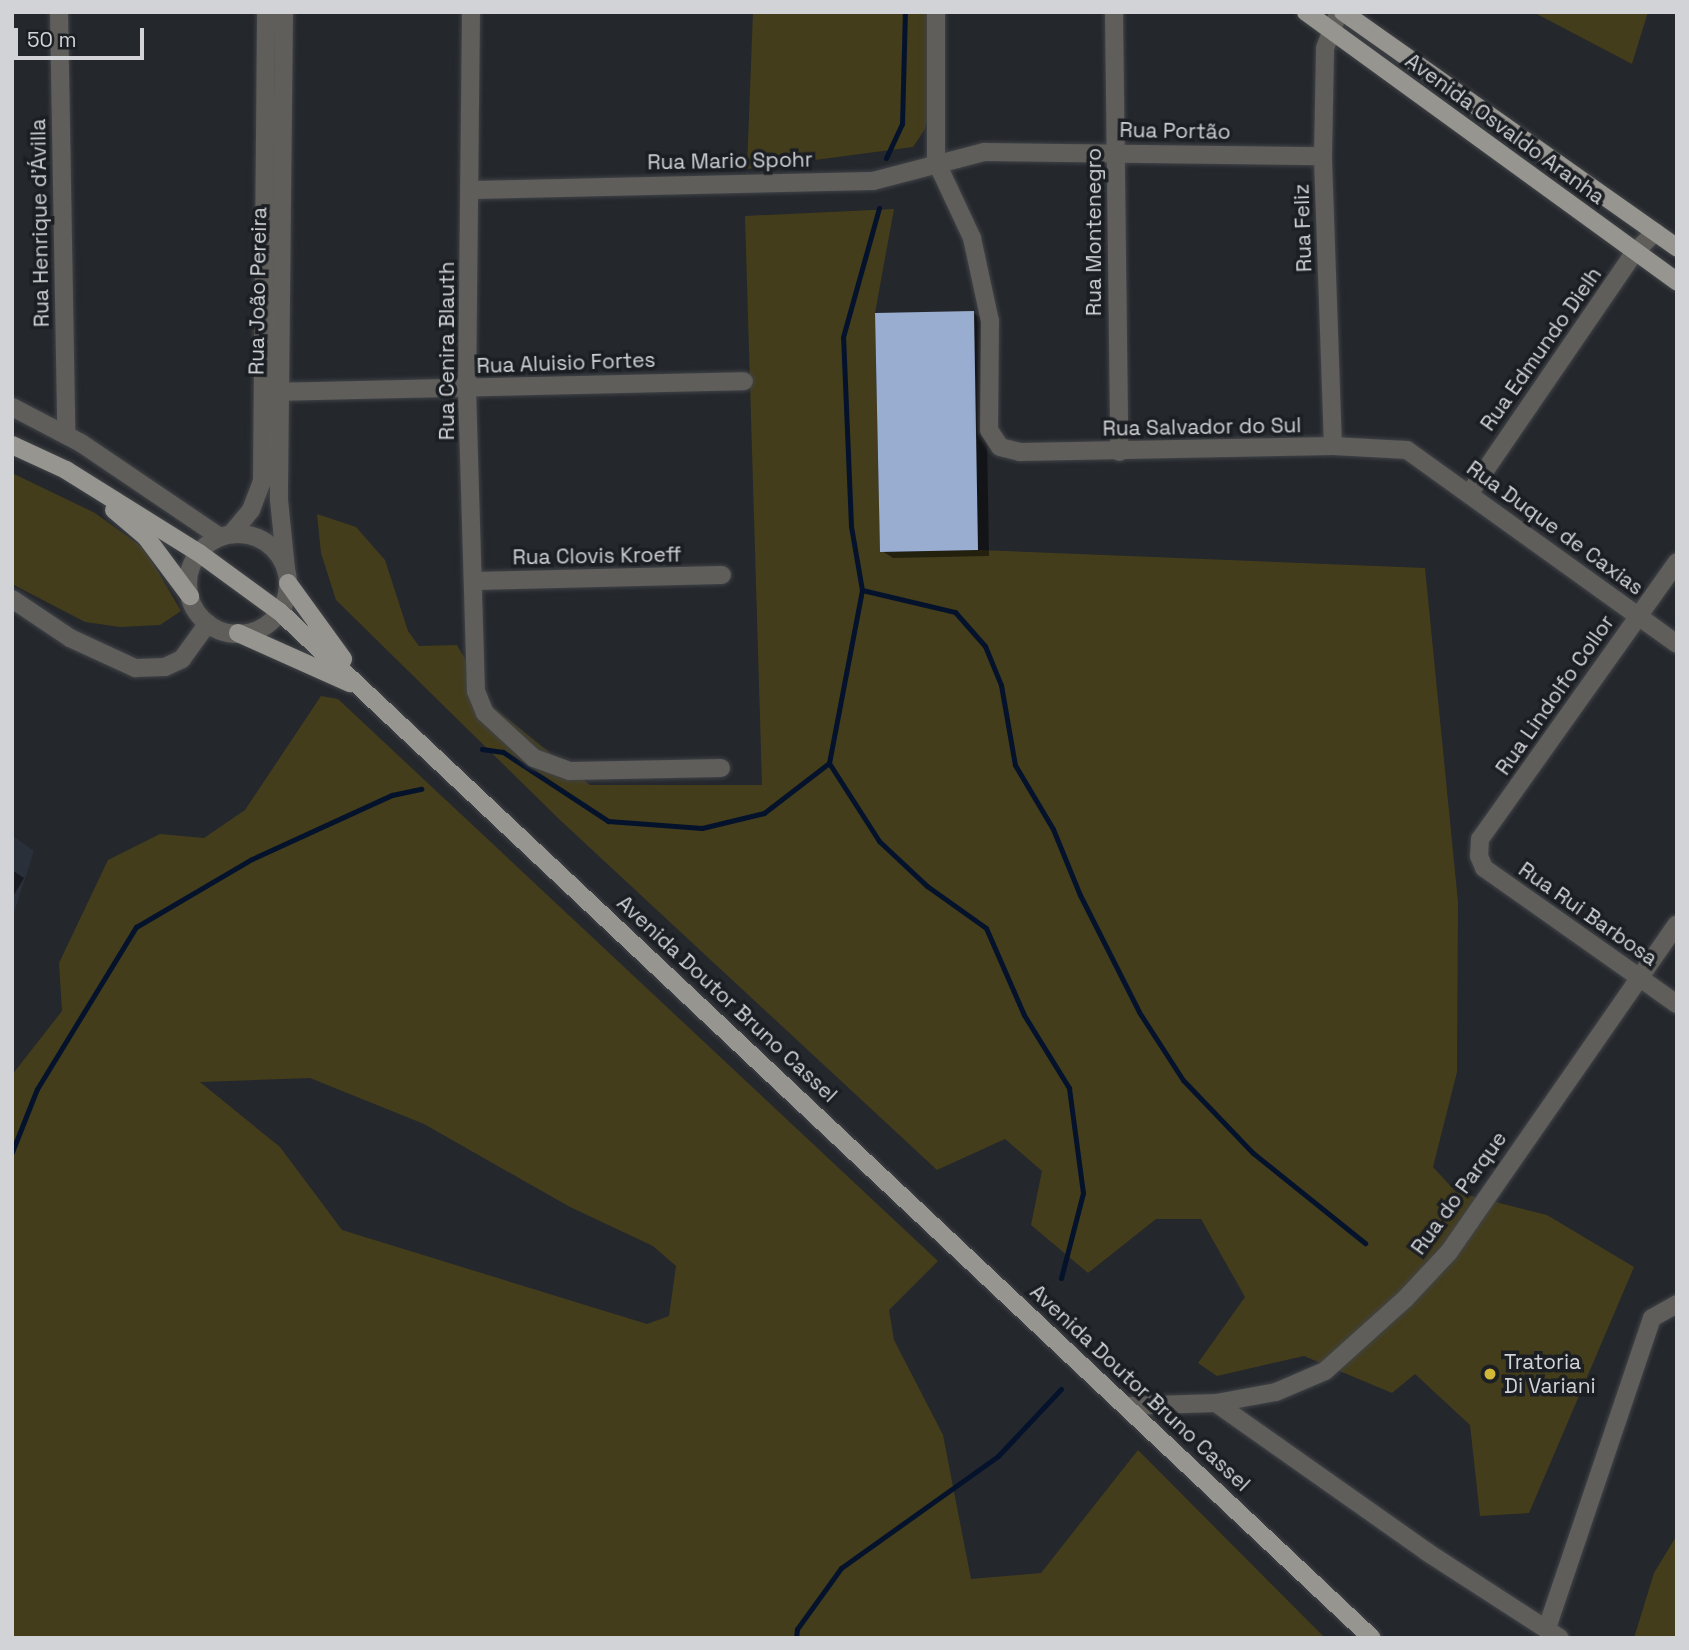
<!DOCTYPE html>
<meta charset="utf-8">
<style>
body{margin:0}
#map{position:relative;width:1689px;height:1650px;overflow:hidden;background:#24272c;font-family:"Space Grotesk",sans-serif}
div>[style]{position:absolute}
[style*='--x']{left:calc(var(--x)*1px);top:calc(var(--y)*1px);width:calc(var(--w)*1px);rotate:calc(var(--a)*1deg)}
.built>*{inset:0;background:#2a303a}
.green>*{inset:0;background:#443d1b}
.shadow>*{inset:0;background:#0007}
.stream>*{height:5px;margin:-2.5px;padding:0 2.5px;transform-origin:2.5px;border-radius:2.5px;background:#05122c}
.building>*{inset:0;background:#99add0}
.roads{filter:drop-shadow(0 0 2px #404347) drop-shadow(0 0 2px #404347)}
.minor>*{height:18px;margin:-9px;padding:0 9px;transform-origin:9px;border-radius:9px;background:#5f5e5b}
.minor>.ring{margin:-9px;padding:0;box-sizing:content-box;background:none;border:18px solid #5f5e5b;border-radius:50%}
.major>*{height:18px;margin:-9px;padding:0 9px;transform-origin:9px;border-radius:9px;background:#96958f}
.dots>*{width:19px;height:19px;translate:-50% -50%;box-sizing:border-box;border:4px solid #1b1e23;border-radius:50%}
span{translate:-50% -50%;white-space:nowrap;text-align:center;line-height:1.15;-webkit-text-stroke:7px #1b1e23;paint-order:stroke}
.street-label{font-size:21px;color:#d1d3d6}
.poi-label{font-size:21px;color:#d1d3d6}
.left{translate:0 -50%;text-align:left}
.frame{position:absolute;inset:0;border:14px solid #d1d3d6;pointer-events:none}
.scale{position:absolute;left:14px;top:28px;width:130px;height:32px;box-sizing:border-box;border:4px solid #d1d3d6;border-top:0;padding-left:9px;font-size:21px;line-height:24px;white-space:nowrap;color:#d1d3d6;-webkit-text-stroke:5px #1b1e23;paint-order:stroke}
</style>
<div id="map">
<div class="built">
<div style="clip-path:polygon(12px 835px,34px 851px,12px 919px)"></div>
</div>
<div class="green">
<div style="clip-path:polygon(753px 12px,933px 12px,933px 96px,925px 129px,913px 147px,747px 169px)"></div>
<div style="clip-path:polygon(1533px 12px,1648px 12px,1632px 64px)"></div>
<div style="clip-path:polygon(894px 209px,875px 313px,880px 552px,978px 550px,1425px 568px,1458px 902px,1457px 1072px,1433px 1167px,1456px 1192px,1547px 1215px,1634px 1267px,1529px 1513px,1480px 1516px,1470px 1425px,1415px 1374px,1392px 1393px,1304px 1356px,1217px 1376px,1198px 1363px,1245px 1297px,1201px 1219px,1156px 1219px,1088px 1273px,1031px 1225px,1042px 1171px,1005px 1139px,937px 1170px,560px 820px,336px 600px,321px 553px,317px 514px,356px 527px,385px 560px,408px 631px,419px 646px,457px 645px,493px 707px,590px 785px,762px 785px,745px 216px)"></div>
<div style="clip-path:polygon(12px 473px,95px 513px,145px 549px,181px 611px,160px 625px,120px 627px,85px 622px,12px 584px)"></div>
<div style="clip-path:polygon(evenodd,321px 696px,338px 699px,938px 1261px,889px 1310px,894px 1340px,943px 1435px,971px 1579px,1041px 1573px,1138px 1450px,1325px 1638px,12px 1638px,12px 1075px,62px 1011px,59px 963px,108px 860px,160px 834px,204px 838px,245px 810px,321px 696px,310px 1078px,424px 1124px,570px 1207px,653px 1246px,676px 1266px,669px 1316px,647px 1324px,342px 1230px,280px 1147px,200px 1082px,310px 1078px)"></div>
<div style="clip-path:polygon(1677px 1535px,1677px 1638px,1634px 1638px,1654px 1573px)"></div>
</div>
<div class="shadow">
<div style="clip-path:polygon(973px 313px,985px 320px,989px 556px,893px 558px,882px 551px)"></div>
<div style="clip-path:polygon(12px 870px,24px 878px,12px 898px)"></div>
</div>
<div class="stream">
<div style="--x:886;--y:158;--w:38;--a:-65"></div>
<div style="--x:902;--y:124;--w:112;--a:-88.5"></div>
<div style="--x:862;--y:590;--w:96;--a:13.3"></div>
<div style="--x:955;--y:612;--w:45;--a:48.6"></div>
<div style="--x:985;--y:646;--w:42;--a:67.7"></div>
<div style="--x:1001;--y:685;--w:81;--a:80.1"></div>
<div style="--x:1015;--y:765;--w:74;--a:59.3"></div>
<div style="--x:1053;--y:829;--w:71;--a:67.8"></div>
<div style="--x:1080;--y:895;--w:131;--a:63.2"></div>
<div style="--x:1139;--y:1012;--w:81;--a:57.1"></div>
<div style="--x:1183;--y:1080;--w:101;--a:46.2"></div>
<div style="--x:1253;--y:1153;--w:144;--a:38.8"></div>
<div style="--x:482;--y:749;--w:21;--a:8"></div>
<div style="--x:503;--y:752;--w:126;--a:33.3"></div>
<div style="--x:608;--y:821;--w:94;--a:4.3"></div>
<div style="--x:702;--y:828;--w:64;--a:-13.6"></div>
<div style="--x:764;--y:813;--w:82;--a:-37.6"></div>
<div style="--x:829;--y:763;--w:176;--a:-79.2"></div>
<div style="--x:862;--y:590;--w:65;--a:-99.8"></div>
<div style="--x:851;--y:526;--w:189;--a:-92.4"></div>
<div style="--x:843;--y:337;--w:134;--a:-74.4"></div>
<div style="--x:829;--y:763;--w:93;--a:57.3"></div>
<div style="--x:879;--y:841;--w:66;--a:43.2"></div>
<div style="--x:927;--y:886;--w:72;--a:35.4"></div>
<div style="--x:986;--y:928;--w:95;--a:66.4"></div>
<div style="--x:1024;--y:1015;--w:86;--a:58.3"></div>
<div style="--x:1069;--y:1088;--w:106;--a:82.4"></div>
<div style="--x:1083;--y:1193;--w:88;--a:104.5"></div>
<div style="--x:12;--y:1152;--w:68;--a:-68.4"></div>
<div style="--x:37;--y:1089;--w:190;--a:-58.6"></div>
<div style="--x:136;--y:927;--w:134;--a:-30.4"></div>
<div style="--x:252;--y:859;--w:154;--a:-24.6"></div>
<div style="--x:392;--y:795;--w:30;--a:-12"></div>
<div style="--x:796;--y:1638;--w:9;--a:-84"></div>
<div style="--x:797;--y:1629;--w:75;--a:-54.2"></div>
<div style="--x:841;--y:1568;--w:193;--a:-35.5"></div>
<div style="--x:998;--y:1456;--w:92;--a:-46.8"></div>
</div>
<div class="building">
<div style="clip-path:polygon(974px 311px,978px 550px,880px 552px,875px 313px)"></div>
</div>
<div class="roads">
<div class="minor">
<div style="--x:59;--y:12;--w:422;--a:89"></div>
<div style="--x:284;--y:12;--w:488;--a:90.6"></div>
<div style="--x:279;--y:500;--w:69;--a:84.2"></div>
<div style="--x:471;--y:12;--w:377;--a:90.6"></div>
<div style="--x:467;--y:389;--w:302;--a:88.3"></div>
<div style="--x:476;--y:691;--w:24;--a:68"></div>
<div style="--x:485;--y:713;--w:67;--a:42.6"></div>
<div style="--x:534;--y:758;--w:38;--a:20"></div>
<div style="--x:570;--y:771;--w:151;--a:-1.1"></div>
<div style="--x:936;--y:12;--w:149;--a:90"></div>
<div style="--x:936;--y:161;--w:85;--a:64.9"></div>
<div style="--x:972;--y:238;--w:85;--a:77.8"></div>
<div style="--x:990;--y:321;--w:109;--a:90.5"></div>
<div style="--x:989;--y:430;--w:20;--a:57"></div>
<div style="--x:1000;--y:447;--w:21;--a:14"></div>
<div style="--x:1020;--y:452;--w:313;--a:-1.1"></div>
<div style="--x:1333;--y:446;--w:74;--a:3.1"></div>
<div style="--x:1407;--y:450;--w:332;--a:35.7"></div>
<div style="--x:1114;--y:12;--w:440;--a:89.3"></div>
<div style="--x:472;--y:190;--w:401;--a:-1.3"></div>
<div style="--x:873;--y:181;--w:115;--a:-14.6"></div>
<div style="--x:984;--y:152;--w:339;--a:0.7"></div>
<div style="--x:270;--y:392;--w:474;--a:-1.3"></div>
<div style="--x:12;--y:407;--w:78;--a:27.6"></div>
<div style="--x:81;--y:443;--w:168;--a:34.1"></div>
<div style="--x:1333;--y:446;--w:290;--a:-92"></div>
<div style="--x:1323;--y:156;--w:108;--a:-88.9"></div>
<div style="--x:1325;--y:48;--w:39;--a:-69"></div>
<div style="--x:1469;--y:494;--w:292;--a:-55.6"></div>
<div style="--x:1634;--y:253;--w:30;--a:-45"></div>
<div style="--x:231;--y:534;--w:31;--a:-50"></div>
<div style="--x:251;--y:510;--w:31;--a:-69"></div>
<div style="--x:262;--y:481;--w:469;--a:-89.5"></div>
<div class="ring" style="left:188px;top:534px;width:82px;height:82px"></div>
<div style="--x:1677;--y:562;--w:340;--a:125.4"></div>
<div style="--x:1480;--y:839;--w:17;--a:93"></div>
<div style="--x:1479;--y:856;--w:13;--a:67"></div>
<div style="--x:1484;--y:868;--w:236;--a:35.2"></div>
<div style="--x:474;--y:581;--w:248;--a:-1.4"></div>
<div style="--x:12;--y:599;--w:70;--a:33.9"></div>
<div style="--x:70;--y:638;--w:72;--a:24.8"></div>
<div style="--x:135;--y:668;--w:30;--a:-2"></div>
<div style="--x:165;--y:667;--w:19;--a:-25"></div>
<div style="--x:182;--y:659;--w:44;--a:-54.2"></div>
<div style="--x:1216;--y:1403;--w:258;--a:35.2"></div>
<div style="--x:1427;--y:1552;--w:158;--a:32.9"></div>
<div style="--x:1126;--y:1406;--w:90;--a:-1.9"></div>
<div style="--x:1216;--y:1403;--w:61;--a:-10.4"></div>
<div style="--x:1276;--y:1392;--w:53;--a:-23.2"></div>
<div style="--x:1325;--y:1371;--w:108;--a:-42"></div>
<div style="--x:1405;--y:1299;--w:64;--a:-46.9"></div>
<div style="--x:1449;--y:1252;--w:399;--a:-55.2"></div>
<div style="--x:1547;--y:1628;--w:327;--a:-71.3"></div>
<div style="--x:1652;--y:1318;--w:29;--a:-29"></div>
</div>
<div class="major">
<div style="--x:1306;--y:12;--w:459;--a:36"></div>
<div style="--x:1343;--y:12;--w:409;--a:35.2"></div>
<div style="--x:12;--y:445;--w:60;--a:24.8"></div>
<div style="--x:66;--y:470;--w:157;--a:32"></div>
<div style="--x:199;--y:553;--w:100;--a:36.1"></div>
<div style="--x:280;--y:612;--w:1498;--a:43.22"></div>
<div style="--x:114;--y:510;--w:42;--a:40.2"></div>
<div style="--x:146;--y:537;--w:74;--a:53.3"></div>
<div style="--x:288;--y:583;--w:94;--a:54.1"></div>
<div style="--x:238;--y:633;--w:123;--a:24.1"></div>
</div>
</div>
<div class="dots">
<div style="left:1490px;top:1374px;background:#d1b736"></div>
</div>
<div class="street-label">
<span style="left:1505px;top:129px;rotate:36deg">Avenida Osvaldo Aranha</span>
<span style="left:1175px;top:131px;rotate:1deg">Rua Portão</span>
<span style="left:730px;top:161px;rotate:-1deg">Rua Mario Spohr</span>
<span style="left:40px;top:223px;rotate:-91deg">Rua Henrique d'Ávilla</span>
<span style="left:1303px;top:228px;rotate:-92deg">Rua Feliz</span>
<span style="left:1094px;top:232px;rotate:-90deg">Rua Montenegro</span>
<span style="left:258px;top:291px;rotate:-89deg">Rua João Pereira</span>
<span style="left:1541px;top:349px;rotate:-55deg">Rua Edmundo Dielh</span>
<span style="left:447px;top:351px;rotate:-90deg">Rua Cenira Blauth</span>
<span style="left:566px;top:363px;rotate:-2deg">Rua Aluisio Fortes</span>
<span style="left:1202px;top:427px;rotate:-1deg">Rua Salvador do Sul</span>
<span style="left:1555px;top:528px;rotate:36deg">Rua Duque de Caxias</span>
<span style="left:597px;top:556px;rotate:-1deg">Rua Clovis Kroeff</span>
<span style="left:1555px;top:695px;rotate:-55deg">Rua Lindolfo Collor</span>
<span style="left:1588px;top:914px;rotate:35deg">Rua Rui Barbosa</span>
<span style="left:727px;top:999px;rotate:43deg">Avenida Doutor Bruno Cassel</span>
<span style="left:1459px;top:1193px;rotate:-54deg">Rua do Parque</span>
<span style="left:1140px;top:1388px;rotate:43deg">Avenida Doutor Bruno Cassel</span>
</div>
<div class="poi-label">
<span class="left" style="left:1504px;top:1374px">Tratoria<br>Di Variani</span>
</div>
<div class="frame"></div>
<div class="scale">50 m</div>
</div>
